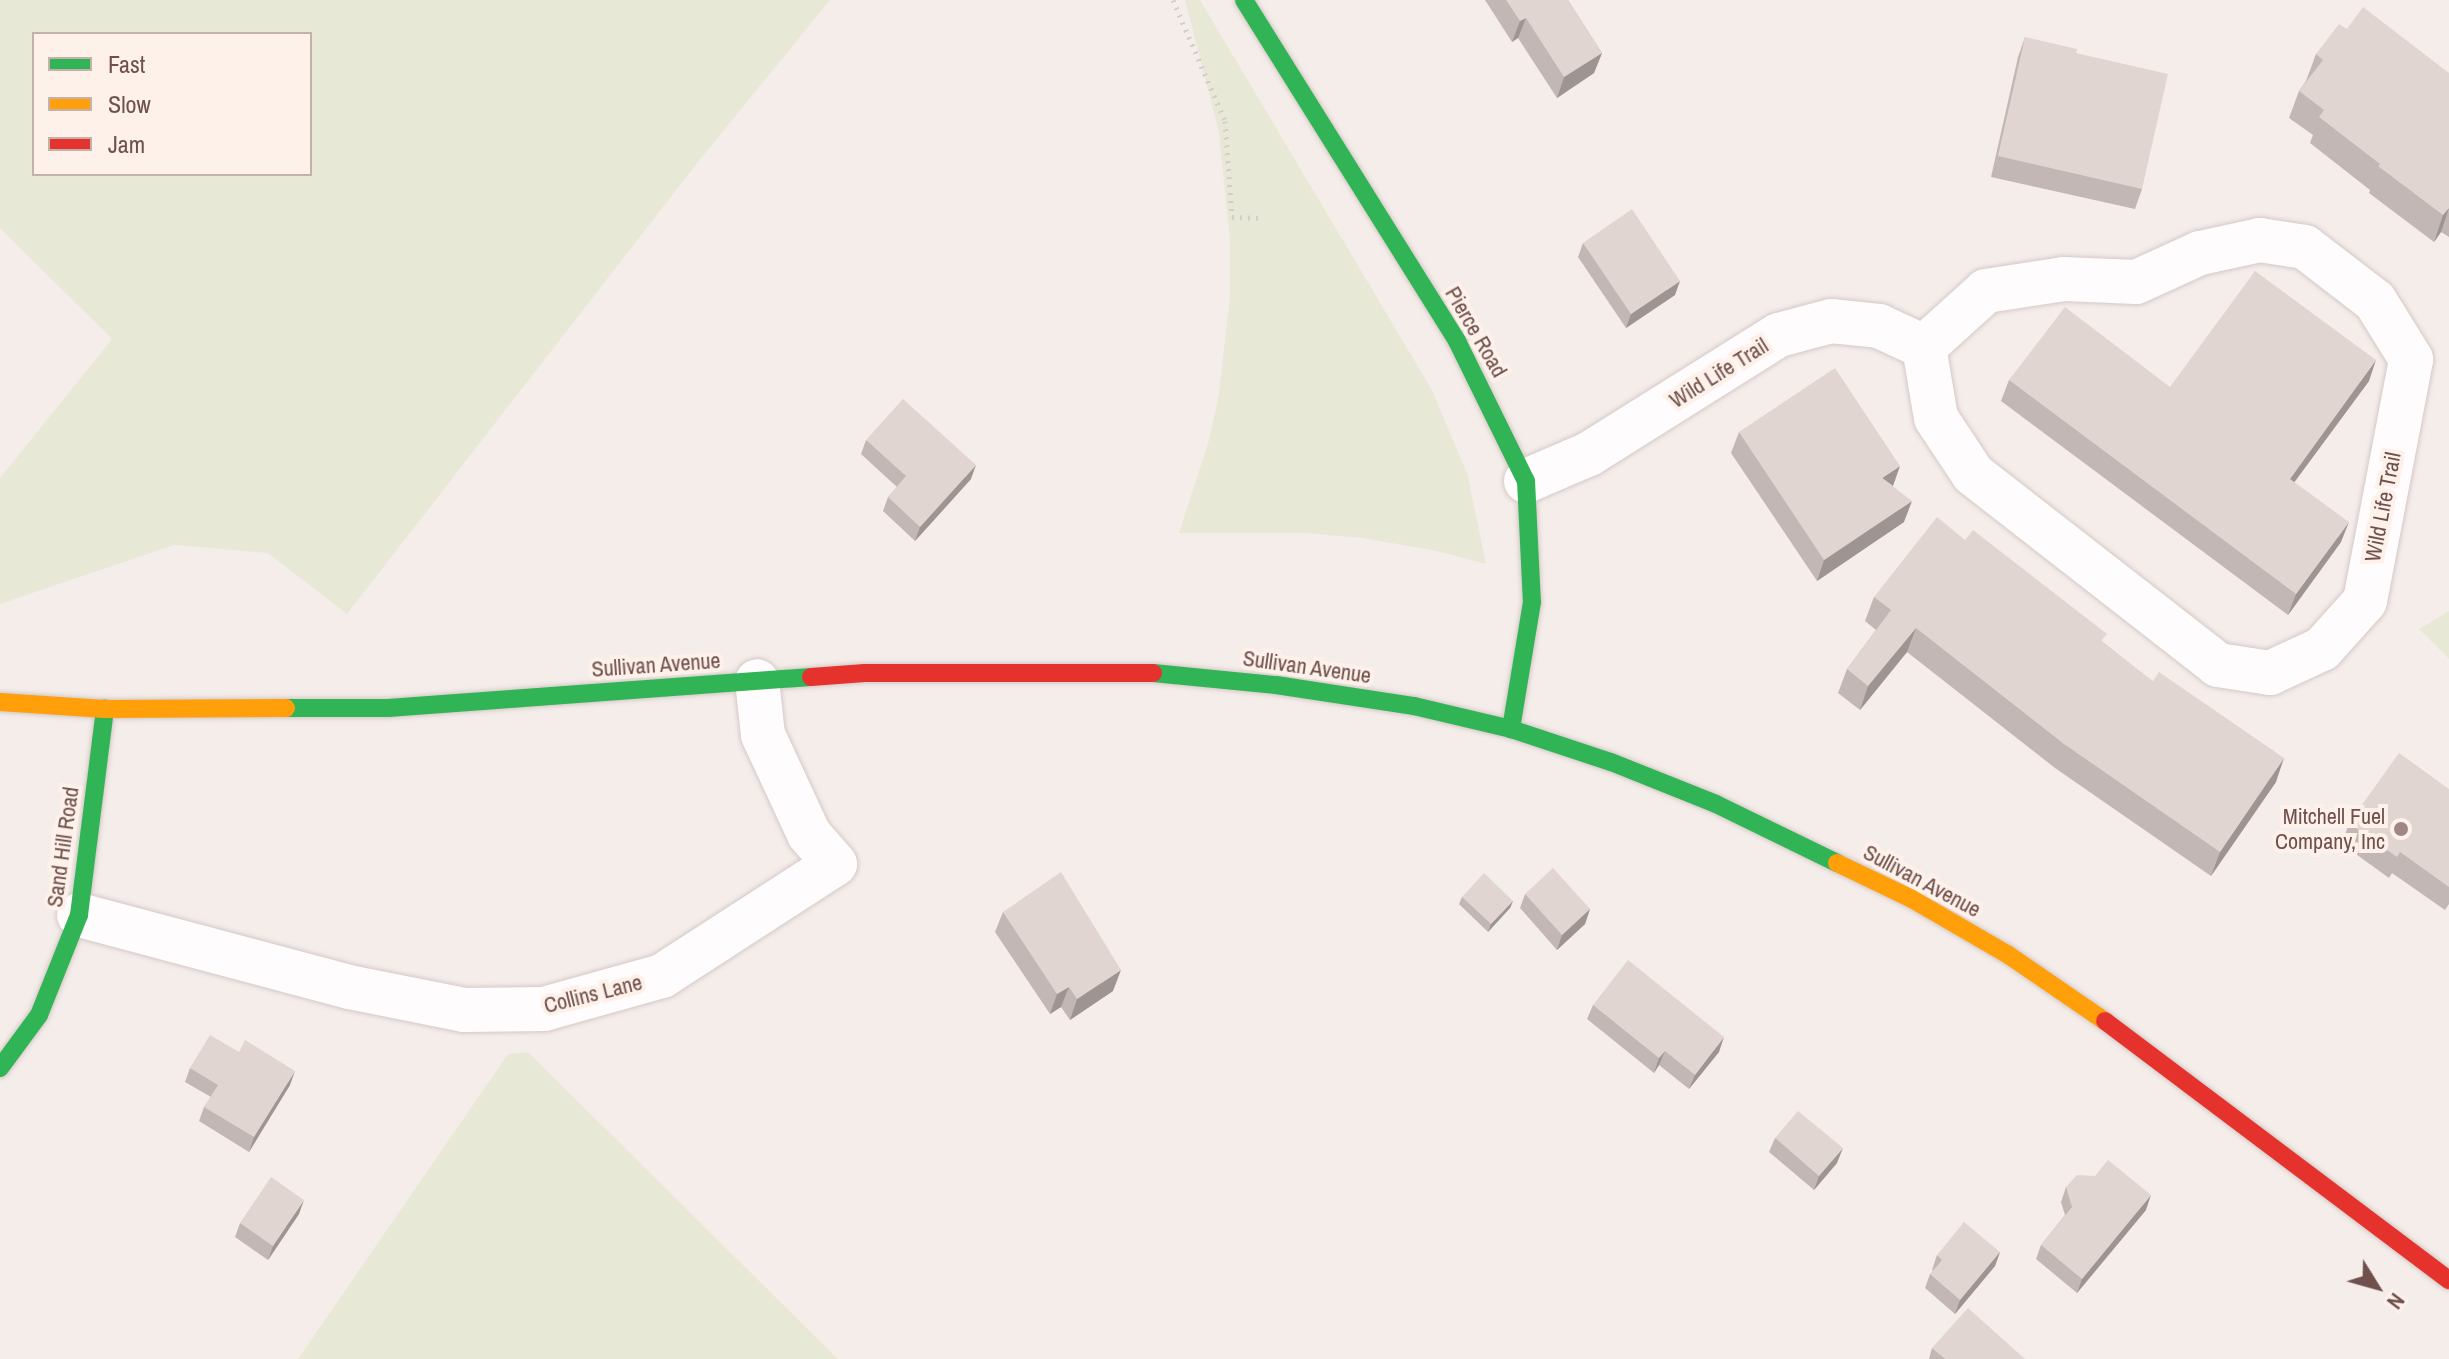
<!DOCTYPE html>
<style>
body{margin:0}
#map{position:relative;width:2449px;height:1359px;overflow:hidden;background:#f5edea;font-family:"Archivo Narrow",sans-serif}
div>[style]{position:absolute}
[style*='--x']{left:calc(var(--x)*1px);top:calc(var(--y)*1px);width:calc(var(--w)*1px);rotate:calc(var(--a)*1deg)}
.green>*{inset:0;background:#e7e9d6}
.path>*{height:5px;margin-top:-2.5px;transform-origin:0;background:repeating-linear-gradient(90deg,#d6cccb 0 2px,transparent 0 8px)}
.roads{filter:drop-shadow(0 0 2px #d4c9c6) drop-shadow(0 0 2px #d4c9c6)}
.street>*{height:44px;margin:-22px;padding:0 22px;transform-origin:22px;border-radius:22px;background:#fefcfc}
.fast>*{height:18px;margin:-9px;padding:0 9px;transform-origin:9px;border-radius:9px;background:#30b455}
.slow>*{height:18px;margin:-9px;padding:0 9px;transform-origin:9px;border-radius:9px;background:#ff9f0a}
.jam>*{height:18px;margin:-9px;padding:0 9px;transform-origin:9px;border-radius:9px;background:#e5322d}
.wall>*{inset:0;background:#c2b7b5}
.shaded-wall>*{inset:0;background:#9e9593}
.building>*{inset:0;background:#e1d5d2}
.dots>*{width:22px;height:22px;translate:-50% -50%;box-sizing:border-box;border:4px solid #fdf1ea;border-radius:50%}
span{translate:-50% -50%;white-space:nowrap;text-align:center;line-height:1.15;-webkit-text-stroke:8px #fdf1ea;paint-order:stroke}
.street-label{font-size:22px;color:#6f504d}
.poi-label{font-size:22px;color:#6f504d}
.right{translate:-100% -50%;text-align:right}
.legend{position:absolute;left:32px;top:32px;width:280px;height:144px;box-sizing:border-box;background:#fdf1ea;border:2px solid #c4b1ab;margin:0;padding:10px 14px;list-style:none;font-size:24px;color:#6f504d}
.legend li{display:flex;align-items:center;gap:16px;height:40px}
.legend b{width:40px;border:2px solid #c4b1ab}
.north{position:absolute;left:2337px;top:1247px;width:80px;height:80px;-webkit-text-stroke:6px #fdf1ea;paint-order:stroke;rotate:127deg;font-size:22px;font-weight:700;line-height:32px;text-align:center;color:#6f504d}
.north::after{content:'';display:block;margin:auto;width:28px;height:36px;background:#6f504d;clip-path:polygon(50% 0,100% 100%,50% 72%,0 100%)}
</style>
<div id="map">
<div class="green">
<div style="clip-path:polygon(evenodd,0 0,830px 0,698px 162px,347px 614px,268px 553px,174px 545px,0 604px,0 478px,112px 339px,0 228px,0 0,34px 34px,310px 34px,310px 174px,34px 174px,34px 34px)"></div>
<div style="clip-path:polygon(1185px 0,1200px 0,1432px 390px,1468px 476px,1486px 564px,1437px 551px,1362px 538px,1304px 533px,1179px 533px,1209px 440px,1219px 393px,1230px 296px,1230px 241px,1219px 133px)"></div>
<div style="clip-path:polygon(2449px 611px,2449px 659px,2419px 629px)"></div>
<div style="clip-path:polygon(528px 1052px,838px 1359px,298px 1359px,508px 1054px)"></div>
</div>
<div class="path">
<div style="--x:1173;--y:0;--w:132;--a:66.7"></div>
<div style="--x:1225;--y:121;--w:96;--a:85.8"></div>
<div style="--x:1232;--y:217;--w:28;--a:2"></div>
</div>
<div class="roads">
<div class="street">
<div style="--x:1526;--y:481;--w:69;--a:-23.2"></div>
<div style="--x:1589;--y:454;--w:224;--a:-32.1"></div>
<div style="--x:1779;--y:335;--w:54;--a:-15.1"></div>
<div style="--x:1831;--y:321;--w:48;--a:5.9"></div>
<div style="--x:1879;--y:326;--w:50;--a:25"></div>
<div style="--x:1924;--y:347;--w:72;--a:80.4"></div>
<div style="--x:1936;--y:418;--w:67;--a:56.5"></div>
<div style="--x:1973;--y:474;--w:311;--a:37.9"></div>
<div style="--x:2218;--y:665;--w:53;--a:8.7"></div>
<div style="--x:2270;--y:673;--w:57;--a:-24.8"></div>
<div style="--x:2322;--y:649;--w:64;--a:-48.1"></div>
<div style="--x:2365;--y:601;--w:246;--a:-79.2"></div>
<div style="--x:2411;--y:359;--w:68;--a:-121.8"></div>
<div style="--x:2375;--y:301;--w:88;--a:-142.4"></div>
<div style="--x:2305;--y:247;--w:46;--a:-171.2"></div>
<div style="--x:2260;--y:240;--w:61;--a:167.8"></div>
<div style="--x:2200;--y:253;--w:70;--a:155.6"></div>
<div style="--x:2136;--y:282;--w:72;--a:-177.6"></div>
<div style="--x:2064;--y:279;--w:79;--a:171.3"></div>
<div style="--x:1986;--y:291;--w:84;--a:137.9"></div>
<div style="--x:79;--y:915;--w:279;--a:14.9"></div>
<div style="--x:349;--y:987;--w:117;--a:11.3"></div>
<div style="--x:464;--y:1010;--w:80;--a:-0.7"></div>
<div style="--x:544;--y:1009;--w:123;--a:-15.6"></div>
<div style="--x:662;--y:976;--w:206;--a:-32.9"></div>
<div style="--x:835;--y:864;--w:40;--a:-131"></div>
<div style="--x:809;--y:834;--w:109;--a:-114.9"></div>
<div style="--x:763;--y:735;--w:54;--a:-96.3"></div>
</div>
<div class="fast">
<div style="--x:1244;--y:0;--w:402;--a:58"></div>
<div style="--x:1457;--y:341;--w:156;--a:63.8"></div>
<div style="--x:1526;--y:481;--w:121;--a:87.2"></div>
<div style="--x:1532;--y:602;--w:129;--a:99.4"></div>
<div style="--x:1153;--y:673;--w:124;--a:5.6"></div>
<div style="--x:1276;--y:685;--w:140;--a:8.7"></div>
<div style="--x:1414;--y:706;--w:100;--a:13.3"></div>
<div style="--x:1511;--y:729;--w:105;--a:18.3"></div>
<div style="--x:1611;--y:762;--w:113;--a:21.8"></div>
<div style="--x:1716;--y:804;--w:135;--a:26"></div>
<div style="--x:286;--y:708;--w:102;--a:0"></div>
<div style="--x:388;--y:708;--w:424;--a:-4.2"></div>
<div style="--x:0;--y:1068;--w:66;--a:-53.7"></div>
<div style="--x:39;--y:1015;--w:108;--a:-68.2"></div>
<div style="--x:79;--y:915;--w:208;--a:-82.8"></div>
</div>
<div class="slow">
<div style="--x:0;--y:702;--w:105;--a:3.8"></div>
<div style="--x:105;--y:709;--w:181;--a:-0.3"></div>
<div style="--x:1837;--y:863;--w:83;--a:25.6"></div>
<div style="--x:1912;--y:899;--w:110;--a:30.1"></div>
<div style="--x:2007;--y:954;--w:119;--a:34.4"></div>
</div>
<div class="jam">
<div style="--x:811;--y:677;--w:54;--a:-4.2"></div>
<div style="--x:865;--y:673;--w:288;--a:0"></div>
<div style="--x:2105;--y:1021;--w:431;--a:37"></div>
</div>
</div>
<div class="wall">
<div style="clip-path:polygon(1485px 0,1568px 0,1602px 53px,1594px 73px,1557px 98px,1518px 38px,1512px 42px)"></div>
<div style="clip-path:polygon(2347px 29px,2449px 73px,2449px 237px,2441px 232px,2434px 242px,2369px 193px,2370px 190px,2310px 143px,2313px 135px,2289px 118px,2299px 91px,2306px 81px,2316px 54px)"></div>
<div style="clip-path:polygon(2025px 37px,2142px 189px,2135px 209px,1991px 177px,2018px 57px)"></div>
<div style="clip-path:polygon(1583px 243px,1675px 295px,1626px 328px,1578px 257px)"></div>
<div style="clip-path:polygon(2009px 380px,2170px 387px,2369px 381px,2294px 482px,2341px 542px,2288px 615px,2001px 401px)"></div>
<div style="clip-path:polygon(1739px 432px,1893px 486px,1904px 522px,1817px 581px,1731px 453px)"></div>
<div style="clip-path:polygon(866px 440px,971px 479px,915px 541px,883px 511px,888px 497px,897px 487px,861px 454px)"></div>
<div style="clip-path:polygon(1965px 540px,2104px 643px,2276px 782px,2211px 876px,2055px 768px,1907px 652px,1860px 710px,1838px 693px,1847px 669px,1876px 630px,1865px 621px,1874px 597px)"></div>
<div style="clip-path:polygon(2449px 789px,2449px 904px,2445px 910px,2392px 873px,2389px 878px,2342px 844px,2349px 823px)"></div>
<div style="clip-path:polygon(1525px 894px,1590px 909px,1585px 924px,1557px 950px,1520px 908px)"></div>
<div style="clip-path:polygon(1462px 897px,1513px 901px,1510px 908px,1488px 932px,1459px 904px)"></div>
<div style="clip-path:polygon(1003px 912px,1113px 991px,1070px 1020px,1061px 1007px,1050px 1014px,995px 932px)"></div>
<div style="clip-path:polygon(1593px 1005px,1719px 1052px,1689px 1089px,1659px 1065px,1654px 1073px,1587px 1019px)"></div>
<div style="clip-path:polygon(190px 1068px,290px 1085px,249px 1152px,199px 1121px,204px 1107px,211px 1097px,185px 1082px)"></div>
<div style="clip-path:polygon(1775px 1138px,1837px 1163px,1814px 1190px,1769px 1152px)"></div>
<div style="clip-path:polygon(2066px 1187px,2146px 1210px,2077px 1293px,2036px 1259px,2041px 1245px,2065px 1215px,2061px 1202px)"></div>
<div style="clip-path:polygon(299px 1214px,268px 1260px,235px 1237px,240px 1223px)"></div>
<div style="clip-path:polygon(2000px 1252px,1995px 1266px,1955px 1314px,1925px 1288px,1930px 1274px,1933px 1271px,1932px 1270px,1937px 1255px)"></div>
<div style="clip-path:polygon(1932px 1348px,2025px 1359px,1929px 1359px)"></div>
</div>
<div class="shaded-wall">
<div style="clip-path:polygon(1526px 18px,1518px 38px,1512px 42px,1520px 21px)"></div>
<div style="clip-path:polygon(1602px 53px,1594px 73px,1557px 98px,1564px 77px)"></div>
<div style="clip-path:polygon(2449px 208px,2441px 232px,2434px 242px,2443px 215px)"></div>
<div style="clip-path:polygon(1680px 281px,1675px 295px,1626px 328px,1631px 314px)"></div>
<div style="clip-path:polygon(2376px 360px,2369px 381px,2282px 499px,2290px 479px)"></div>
<div style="clip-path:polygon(976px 465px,971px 479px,915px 541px,920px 527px)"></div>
<div style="clip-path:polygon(1900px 466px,1893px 486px,1882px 478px)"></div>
<div style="clip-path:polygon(1912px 501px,1904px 522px,1817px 581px,1824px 560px)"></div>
<div style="clip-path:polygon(2349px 522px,2341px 542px,2288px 615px,2296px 594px)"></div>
<div style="clip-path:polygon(1916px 628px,1907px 652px,1860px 710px,1868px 686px)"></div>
<div style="clip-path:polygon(2284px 758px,2276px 782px,2211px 876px,2220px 852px)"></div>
<div style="clip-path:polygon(1513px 901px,1510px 908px,1488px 932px,1491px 924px)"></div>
<div style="clip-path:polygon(1590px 909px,1585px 924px,1557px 950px,1562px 935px)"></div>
<div style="clip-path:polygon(1121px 970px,1113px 991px,1070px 1020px,1077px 999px)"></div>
<div style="clip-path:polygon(1069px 987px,1061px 1007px,1050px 1014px,1057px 994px)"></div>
<div style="clip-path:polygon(1724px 1037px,1719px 1052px,1689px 1089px,1695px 1075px)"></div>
<div style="clip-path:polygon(1665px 1051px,1659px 1065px,1654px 1073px,1659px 1058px)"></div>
<div style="clip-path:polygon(295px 1071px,290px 1085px,249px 1152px,254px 1137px)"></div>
<div style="clip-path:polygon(1843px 1148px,1837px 1163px,1814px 1190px,1819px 1176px)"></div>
<div style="clip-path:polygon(2151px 1195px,2146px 1210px,2077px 1293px,2082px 1279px)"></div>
<div style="clip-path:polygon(304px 1200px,299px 1214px,268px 1260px,273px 1246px)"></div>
<div style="clip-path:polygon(2000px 1252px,1995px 1266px,1955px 1314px,1960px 1300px)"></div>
</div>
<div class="building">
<div style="clip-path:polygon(1506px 0,1568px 0,1602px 53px,1564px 77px,1526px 18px,1520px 21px)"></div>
<div style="clip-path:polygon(2363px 7px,2449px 73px,2449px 208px,2443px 215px,2378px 166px,2380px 164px,2319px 117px,2324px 110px,2299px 91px,2323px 60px,2316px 54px,2339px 24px,2347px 29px)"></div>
<div style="clip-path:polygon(2025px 37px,2077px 49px,2076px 53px,2168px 74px,2142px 189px,1998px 156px)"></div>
<div style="clip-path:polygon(1632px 209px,1680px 281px,1631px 314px,1583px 243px)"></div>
<div style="clip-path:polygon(2255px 271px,2376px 360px,2290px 479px,2349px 522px,2296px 594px,2009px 380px,2065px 307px,2170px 387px)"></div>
<div style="clip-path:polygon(1835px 368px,1900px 466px,1882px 478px,1912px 501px,1824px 560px,1739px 432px)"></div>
<div style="clip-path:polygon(903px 399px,976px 465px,920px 527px,888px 497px,906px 476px,866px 440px)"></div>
<div style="clip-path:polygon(1937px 517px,1965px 540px,1973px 530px,2107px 634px,2101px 641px,2153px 681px,2159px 672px,2284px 758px,2220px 852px,2064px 744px,1916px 628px,1868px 686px,1847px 669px,1891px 610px,1874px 597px)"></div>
<div style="clip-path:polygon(2399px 753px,2449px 789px,2449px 887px,2400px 852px,2397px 857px,2349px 823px)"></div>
<div style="clip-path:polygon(1553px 868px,1590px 909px,1562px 935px,1525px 894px)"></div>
<div style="clip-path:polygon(1061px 872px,1121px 970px,1077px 999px,1069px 987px,1057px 994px,1003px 912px)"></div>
<div style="clip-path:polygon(1484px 873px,1513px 901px,1491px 924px,1462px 897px)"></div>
<div style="clip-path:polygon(1628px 960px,1724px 1037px,1695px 1075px,1665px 1051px,1659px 1058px,1593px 1005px)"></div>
<div style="clip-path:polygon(210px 1035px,239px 1052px,245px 1040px,295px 1071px,254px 1137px,204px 1107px,218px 1085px,190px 1068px)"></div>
<div style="clip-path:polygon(1798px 1111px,1843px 1148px,1819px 1176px,1775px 1138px)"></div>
<div style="clip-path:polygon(2108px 1160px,2151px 1195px,2082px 1279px,2041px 1245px,2072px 1207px,2066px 1187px,2077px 1175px,2095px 1176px)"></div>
<div style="clip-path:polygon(271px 1177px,304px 1200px,273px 1246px,240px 1223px)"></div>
<div style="clip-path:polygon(1964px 1222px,2000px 1252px,1960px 1300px,1930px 1274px,1942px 1260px,1937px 1255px)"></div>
<div style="clip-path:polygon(1968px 1308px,2025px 1359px,1945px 1359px,1932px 1348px)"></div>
</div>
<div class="dots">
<div style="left:2401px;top:829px;background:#9e8784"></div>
</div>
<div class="street-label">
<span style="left:1476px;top:332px;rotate:60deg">Pierce Road</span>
<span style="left:1719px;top:373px;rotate:-32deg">Wild Life Trail</span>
<span style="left:2383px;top:507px;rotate:-79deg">Wild Life Trail</span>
<span style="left:656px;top:665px;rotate:-4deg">Sullivan Avenue</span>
<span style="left:1307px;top:667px;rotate:8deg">Sullivan Avenue</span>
<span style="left:63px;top:847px;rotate:-82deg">Sand Hill Road</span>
<span style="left:1922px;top:881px;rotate:28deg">Sullivan Avenue</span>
<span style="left:593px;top:994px;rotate:-14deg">Collins Lane</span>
</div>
<div class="poi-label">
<span class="right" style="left:2385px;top:829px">Mitchell Fuel<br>Company, Inc</span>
</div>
<ul class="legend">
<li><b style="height:10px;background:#30b455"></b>Fast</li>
<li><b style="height:10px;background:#ff9f0a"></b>Slow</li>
<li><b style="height:10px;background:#e5322d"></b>Jam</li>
</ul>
<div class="north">N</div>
</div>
